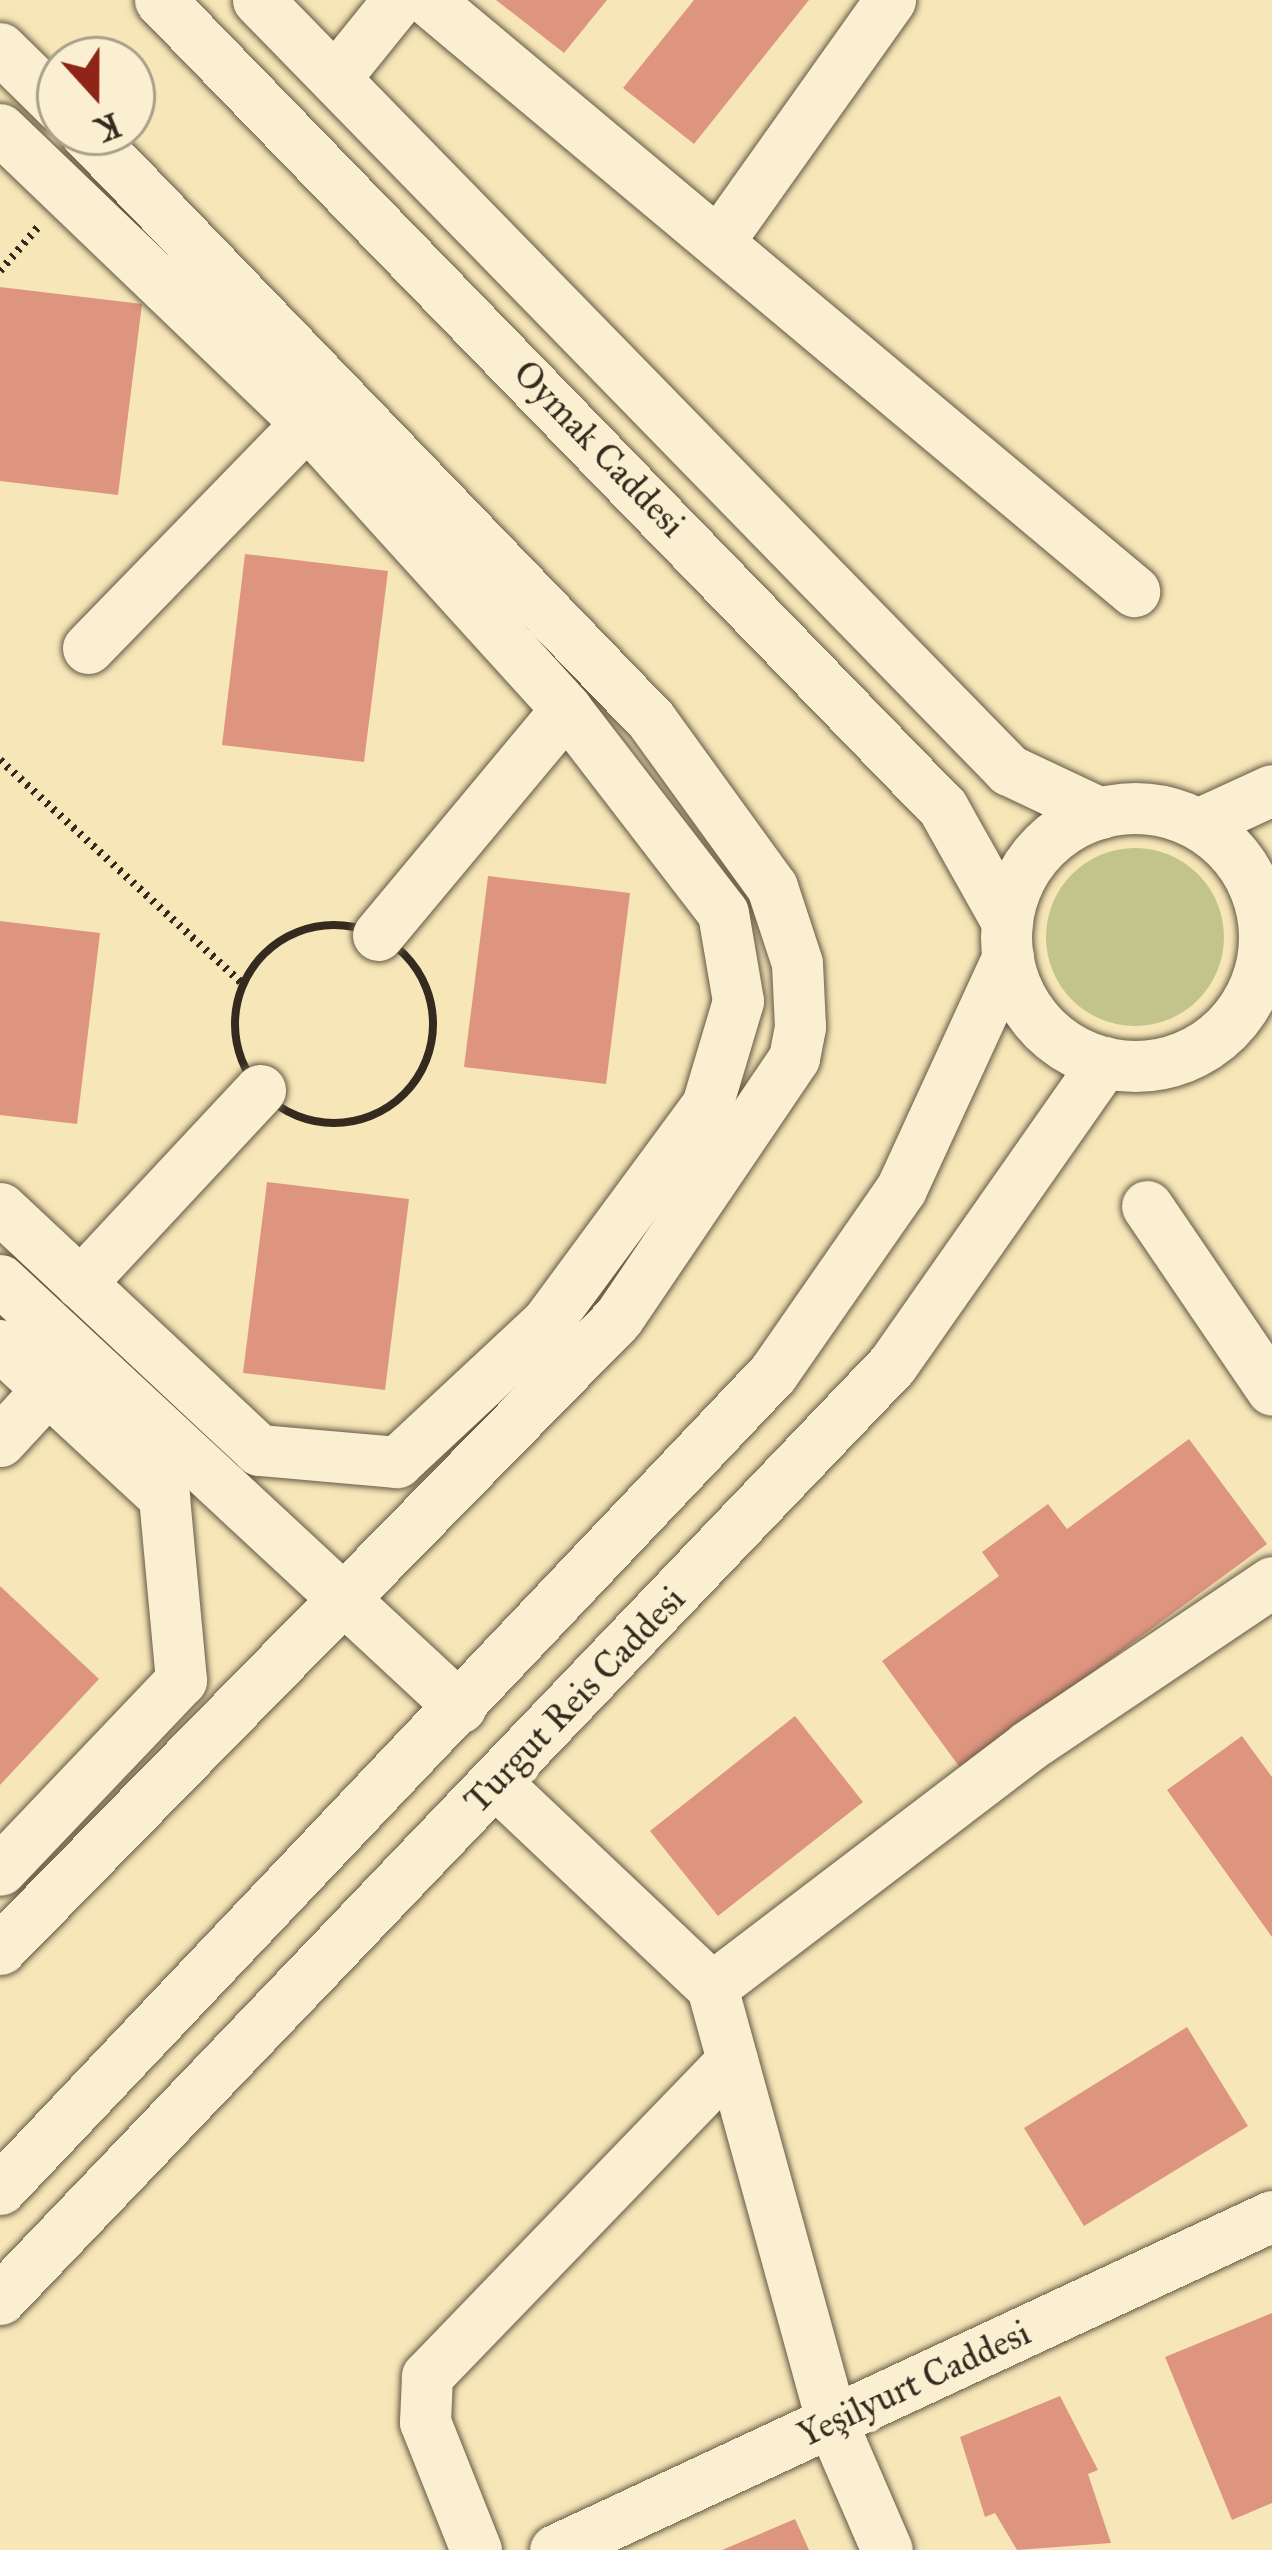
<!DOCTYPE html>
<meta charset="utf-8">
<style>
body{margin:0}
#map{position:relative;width:1272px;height:2550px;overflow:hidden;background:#f7e7b8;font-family:"IM FELL Great Primer",serif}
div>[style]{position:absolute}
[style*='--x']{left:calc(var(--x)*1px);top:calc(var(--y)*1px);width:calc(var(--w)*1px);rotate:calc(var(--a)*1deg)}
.green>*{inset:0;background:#c2c48b}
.round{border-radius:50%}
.building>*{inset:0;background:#de957f}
.path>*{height:8px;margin-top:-4px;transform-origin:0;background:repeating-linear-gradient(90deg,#352a1f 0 3px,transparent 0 9px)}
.path>.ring{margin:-4px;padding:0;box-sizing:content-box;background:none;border:8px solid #352a1f;border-radius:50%}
.roads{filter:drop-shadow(0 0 3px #665945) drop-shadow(0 0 3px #665945)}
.minor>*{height:51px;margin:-25.5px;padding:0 25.5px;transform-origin:25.5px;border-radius:25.5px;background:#faefd1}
.minor>.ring{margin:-25.5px;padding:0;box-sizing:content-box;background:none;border:51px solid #faefd1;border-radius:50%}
span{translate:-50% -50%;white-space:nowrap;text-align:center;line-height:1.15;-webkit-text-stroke:12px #faefd1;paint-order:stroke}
.street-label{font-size:36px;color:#352a1f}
.north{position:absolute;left:36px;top:36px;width:120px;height:120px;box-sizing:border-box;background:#faefd1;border:3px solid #aba08a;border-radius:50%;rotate:159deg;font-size:33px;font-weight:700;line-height:48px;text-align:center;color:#352a1f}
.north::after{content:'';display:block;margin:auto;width:42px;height:54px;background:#8f2418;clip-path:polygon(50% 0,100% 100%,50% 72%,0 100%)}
</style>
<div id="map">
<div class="green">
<div class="round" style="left:1046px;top:848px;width:178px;height:178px"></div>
</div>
<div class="building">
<div style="clip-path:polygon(496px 0,607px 0,564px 53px)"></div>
<div style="clip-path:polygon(694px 0,809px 0,694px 144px,623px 88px)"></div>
<div style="clip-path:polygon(0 287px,142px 304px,118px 495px,0 481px)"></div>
<div style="clip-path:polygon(245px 554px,388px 571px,364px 762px,222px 745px)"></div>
<div style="clip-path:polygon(488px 876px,630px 893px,606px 1084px,464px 1067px)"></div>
<div style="clip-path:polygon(0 921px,100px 933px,77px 1124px,0 1115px)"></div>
<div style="clip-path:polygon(267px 1182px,409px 1199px,385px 1390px,243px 1373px)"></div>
<div style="clip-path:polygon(1189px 1439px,1267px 1544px,961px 1769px,882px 1661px,999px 1576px,982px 1552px,1048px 1504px,1067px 1529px)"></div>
<div style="clip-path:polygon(0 1586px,99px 1679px,0 1785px)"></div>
<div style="clip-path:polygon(795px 1716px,863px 1802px,718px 1916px,650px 1831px)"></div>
<div style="clip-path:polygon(1242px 1736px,1272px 1777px,1272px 1937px,1167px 1790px)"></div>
<div style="clip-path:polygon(1187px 2027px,1248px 2126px,1084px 2226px,1024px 2128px)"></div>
<div style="clip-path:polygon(1272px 2313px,1272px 2503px,1232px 2520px,1165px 2357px)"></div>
<div style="clip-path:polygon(1060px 2396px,1098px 2470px,1088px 2474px,1111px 2543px,1017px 2550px,995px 2513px,985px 2517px,960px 2437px)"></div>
<div style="clip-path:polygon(795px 2519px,809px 2550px,722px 2550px)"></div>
</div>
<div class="path">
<div style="--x:0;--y:271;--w:60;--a:-49.1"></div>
<div style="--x:0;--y:760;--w:330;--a:42.7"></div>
<div class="ring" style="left:235px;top:925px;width:190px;height:190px"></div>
</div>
<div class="roads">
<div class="minor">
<div style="--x:160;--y:0;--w:1125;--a:45.9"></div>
<div style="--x:943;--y:808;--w:131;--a:60.7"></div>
<div style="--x:258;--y:0;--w:1076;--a:45.72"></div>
<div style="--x:1009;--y:770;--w:101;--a:25.3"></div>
<div style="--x:428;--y:0;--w:921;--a:39.93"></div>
<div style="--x:0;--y:48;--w:84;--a:44.5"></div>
<div style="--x:335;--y:78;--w:100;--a:-51.1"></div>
<div style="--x:0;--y:129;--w:425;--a:43.8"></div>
<div style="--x:307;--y:423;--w:386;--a:47.8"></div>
<div style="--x:566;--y:709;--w:257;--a:52.4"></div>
<div style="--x:723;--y:913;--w:89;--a:80.3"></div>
<div style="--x:738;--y:1001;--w:109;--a:106.6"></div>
<div style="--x:707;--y:1105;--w:268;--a:126.4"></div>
<div style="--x:548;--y:1321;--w:207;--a:137"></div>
<div style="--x:397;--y:1462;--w:139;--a:-175"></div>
<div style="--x:259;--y:1450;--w:354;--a:-136.9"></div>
<div style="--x:718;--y:242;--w:297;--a:-54.6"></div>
<div style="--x:88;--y:648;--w:314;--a:-45.8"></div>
<div class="ring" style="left:1006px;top:808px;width:207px;height:207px"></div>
<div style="--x:1198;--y:824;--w:81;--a:-24.7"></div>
<div style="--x:378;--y:935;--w:294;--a:-50.2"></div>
<div style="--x:1147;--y:1206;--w:222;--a:55.8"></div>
<div style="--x:0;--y:1280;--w:628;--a:42.87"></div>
<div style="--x:80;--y:1283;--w:264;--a:-47"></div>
<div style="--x:0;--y:1345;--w:224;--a:42.8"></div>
<div style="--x:164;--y:1497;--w:184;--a:84.7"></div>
<div style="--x:181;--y:1680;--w:262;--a:133.6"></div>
<div style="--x:0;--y:1441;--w:71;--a:-47.3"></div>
<div style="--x:496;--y:1783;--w:297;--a:43.4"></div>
<div style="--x:712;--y:1987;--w:397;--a:-37.3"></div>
<div style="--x:1028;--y:1746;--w:294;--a:-33.9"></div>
<div style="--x:0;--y:1949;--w:883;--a:-45.6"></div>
<div style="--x:618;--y:1318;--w:314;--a:-55.9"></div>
<div style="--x:794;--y:1058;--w:32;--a:-79"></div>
<div style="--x:800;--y:1027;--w:64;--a:-92.7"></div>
<div style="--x:797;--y:963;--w:80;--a:-108.2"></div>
<div style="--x:772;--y:887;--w:205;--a:-125.9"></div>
<div style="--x:652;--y:721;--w:818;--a:-133.91"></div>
<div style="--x:712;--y:1987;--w:452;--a:74.6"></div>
<div style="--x:832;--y:2423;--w:138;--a:66.6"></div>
<div style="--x:0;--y:2189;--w:1124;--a:-46.55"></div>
<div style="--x:773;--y:1373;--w:224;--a:-55.2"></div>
<div style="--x:901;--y:1189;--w:256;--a:-65.3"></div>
<div style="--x:0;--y:2299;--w:1292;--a:-46.32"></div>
<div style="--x:892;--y:1365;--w:370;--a:-55"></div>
<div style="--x:476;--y:2550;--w:138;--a:-111.7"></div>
<div style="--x:425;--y:2422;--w:46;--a:-87.5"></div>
<div style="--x:427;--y:2376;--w:439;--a:-46"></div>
<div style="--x:555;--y:2550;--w:791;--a:-24.98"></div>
</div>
</div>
<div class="street-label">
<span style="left:599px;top:449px;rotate:46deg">Oymak Caddesi</span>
<span style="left:575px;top:1700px;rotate:-46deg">Turgut Reis Caddesi</span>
<span style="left:914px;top:2384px;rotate:-25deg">Yeşilyurt Caddesi</span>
</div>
<div class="north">K</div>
</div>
